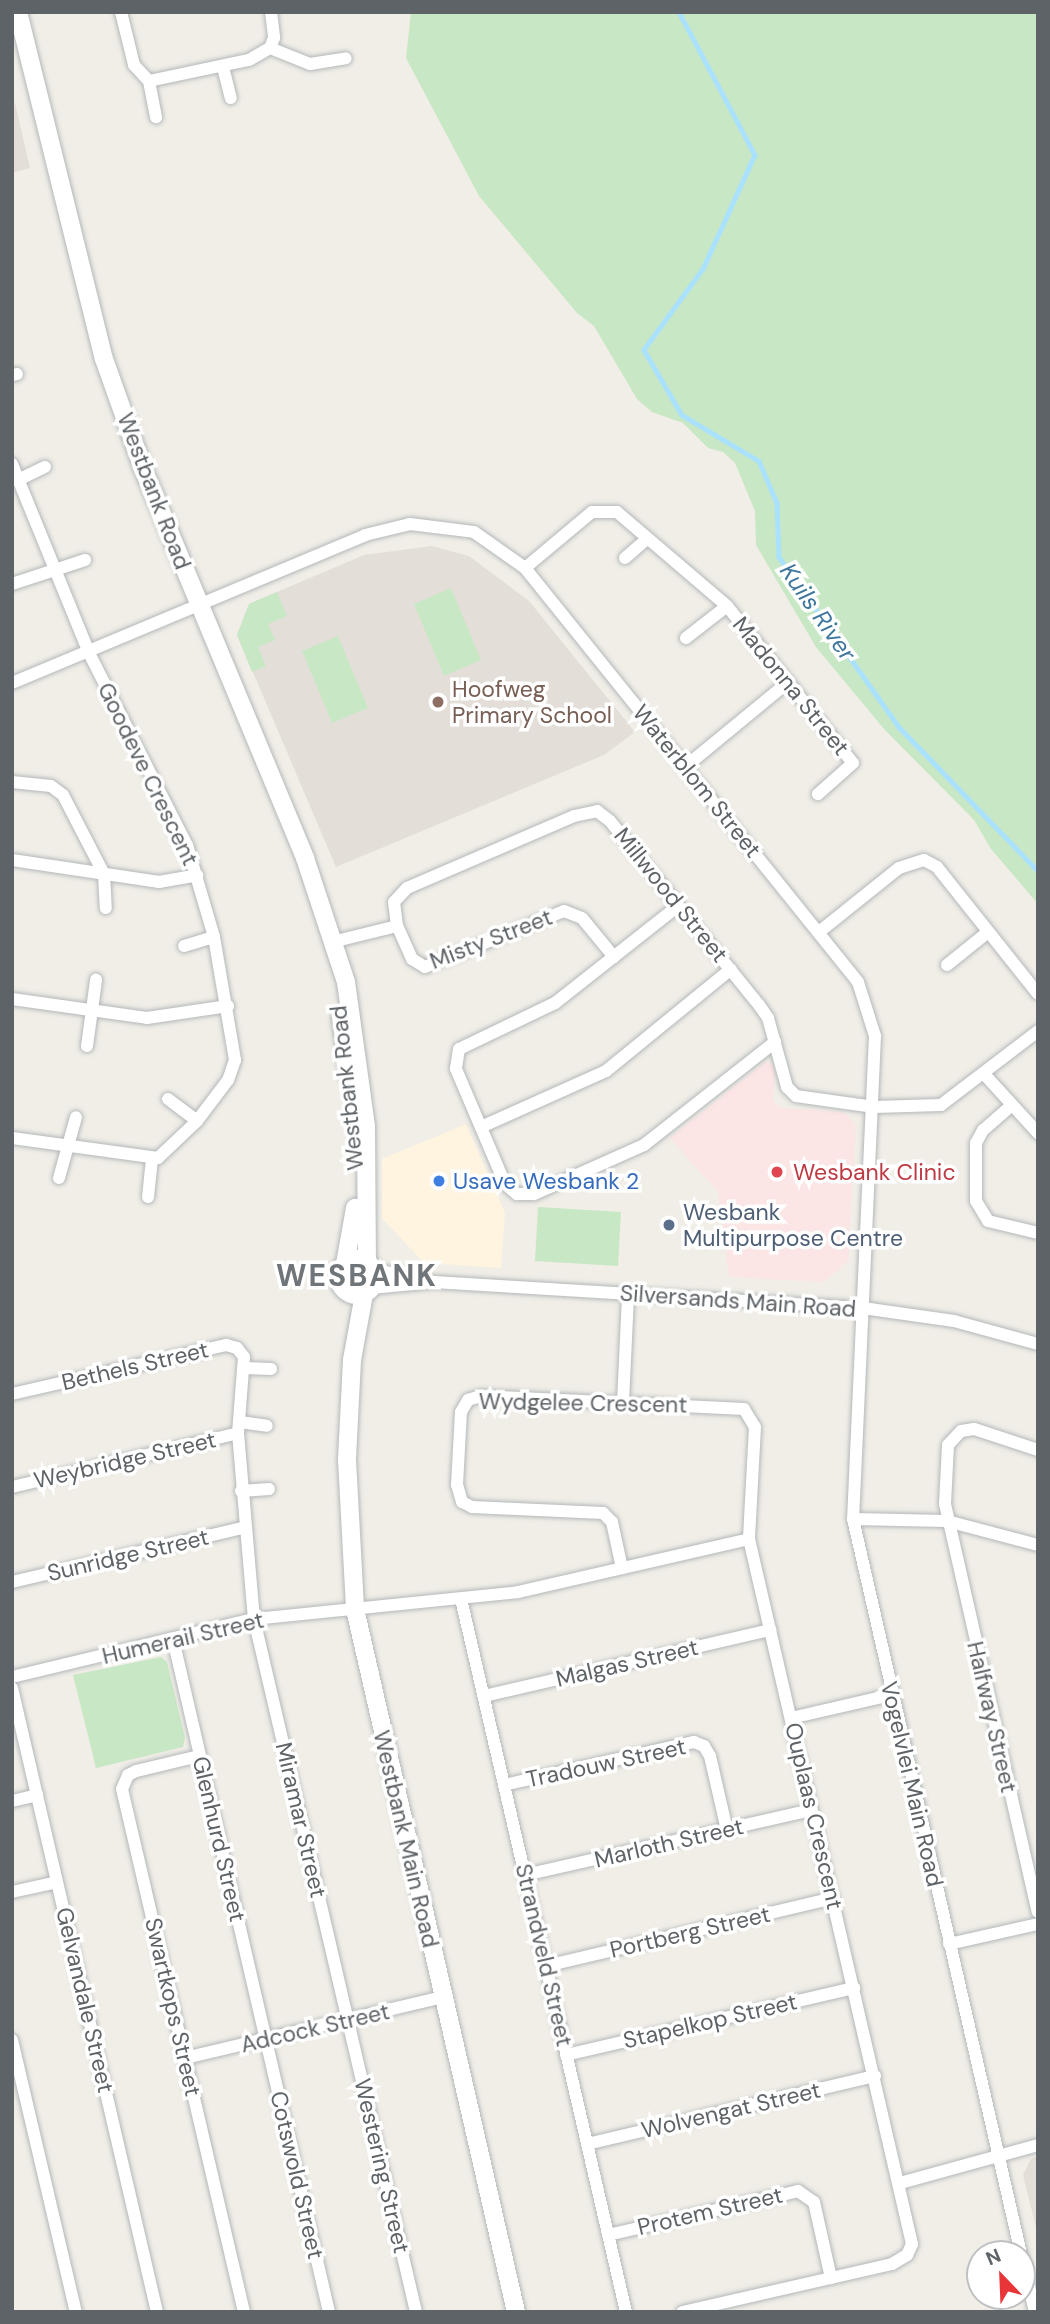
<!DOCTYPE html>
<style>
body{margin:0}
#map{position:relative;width:1050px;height:2324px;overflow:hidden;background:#f0eee7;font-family:"DM Sans",sans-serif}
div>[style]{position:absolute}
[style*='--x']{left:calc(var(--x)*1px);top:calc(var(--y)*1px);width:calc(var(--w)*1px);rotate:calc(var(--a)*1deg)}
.commercial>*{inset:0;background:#fef4df}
.education>*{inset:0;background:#e3dfd8}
.medical>*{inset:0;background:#fce5e5}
.green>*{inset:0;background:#c8e7c4}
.stream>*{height:4.5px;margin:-2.25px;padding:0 2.25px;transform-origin:2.25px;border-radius:2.25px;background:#aae1fe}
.roads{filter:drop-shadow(0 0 2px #b4b8bb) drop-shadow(0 0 2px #b4b8bb)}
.street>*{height:12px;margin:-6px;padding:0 6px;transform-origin:6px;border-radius:6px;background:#fff}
.secondary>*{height:18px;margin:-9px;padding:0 9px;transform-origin:9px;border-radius:9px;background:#fff}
.secondary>.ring{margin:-9px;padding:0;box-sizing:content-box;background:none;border:18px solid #fff;border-radius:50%}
.dots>*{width:19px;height:19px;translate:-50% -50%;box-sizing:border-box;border:4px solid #fff;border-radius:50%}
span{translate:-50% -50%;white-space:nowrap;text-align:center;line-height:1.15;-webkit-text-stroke:7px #fff;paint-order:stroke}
.street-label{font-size:23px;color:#5e6367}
.education-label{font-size:23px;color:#785e54}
.left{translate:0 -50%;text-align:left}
.health-label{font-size:23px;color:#be3a42}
.shop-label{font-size:23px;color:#366cbe}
.service-label{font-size:23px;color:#4e5e75}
.water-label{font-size:24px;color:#3f779f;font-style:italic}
.district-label{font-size:30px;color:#707579;font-weight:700;letter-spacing:2px}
.frame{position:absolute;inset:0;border:14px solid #5e6367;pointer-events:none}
.north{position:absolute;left:966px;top:2240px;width:70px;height:70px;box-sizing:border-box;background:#fff;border:2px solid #bfc1c2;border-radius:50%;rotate:337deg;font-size:19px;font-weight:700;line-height:28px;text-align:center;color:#5e6367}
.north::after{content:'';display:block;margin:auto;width:24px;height:32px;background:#e83638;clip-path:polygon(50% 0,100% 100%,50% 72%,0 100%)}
</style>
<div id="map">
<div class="commercial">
<div style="clip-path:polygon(466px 1124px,505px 1213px,501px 1268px,424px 1263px,382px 1218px,382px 1159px)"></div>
</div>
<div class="education">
<div style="clip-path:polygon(15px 103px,30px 168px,12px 173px,12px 104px)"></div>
<div style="clip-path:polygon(431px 546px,469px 556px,529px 601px,635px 732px,604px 755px,336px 867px,237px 635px,249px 604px,364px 555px)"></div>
<div style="clip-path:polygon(1038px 2156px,1038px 2236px,1023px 2175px,1031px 2159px)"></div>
</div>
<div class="medical">
<div style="clip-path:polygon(765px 1062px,773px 1064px,775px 1071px,773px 1101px,780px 1108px,844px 1112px,856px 1125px,848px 1261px,824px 1282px,729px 1277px,718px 1192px,670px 1138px)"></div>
</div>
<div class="green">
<div style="clip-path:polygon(411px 12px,1038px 12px,1038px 904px,991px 849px,974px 820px,884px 729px,816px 647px,756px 545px,755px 511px,735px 463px,723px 452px,708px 448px,683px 423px,652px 412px,637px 399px,594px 326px,577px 313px,479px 196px,406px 58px)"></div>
<div style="clip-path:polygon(451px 588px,481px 660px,444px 676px,414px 604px)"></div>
<div style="clip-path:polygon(277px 592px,287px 616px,268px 624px,275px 640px,258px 647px,266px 666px,252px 672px,237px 635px,249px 604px)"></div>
<div style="clip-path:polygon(338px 636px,368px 708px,332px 723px,302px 651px)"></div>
<div style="clip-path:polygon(538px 1207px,621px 1212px,618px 1266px,535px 1261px)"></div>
<div style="clip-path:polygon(161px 1657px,167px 1662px,185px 1738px,183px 1747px,96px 1768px,73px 1675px)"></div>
</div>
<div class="stream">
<div style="--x:679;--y:12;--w:162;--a:62"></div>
<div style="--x:755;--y:155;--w:125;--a:114.5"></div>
<div style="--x:703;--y:269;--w:100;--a:126.1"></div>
<div style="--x:644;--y:350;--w:75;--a:59.7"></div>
<div style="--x:682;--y:415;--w:90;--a:30.9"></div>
<div style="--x:759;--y:461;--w:46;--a:66.8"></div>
<div style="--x:777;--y:503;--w:54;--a:87.9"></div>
<div style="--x:779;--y:557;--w:208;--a:54.8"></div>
<div style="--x:899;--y:727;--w:200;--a:46"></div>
</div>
<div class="roads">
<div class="street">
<div style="--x:121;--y:12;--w:55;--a:76.2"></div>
<div style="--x:134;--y:65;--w:22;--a:47"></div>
<div style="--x:149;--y:81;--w:102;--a:-11.9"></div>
<div style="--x:249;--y:60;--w:24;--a:-30"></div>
<div style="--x:271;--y:12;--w:26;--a:83"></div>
<div style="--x:274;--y:38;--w:11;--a:112"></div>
<div style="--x:270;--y:48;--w:43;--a:21.8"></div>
<div style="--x:310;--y:64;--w:36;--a:-9"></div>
<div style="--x:223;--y:67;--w:32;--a:76"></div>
<div style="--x:149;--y:81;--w:37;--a:79"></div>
<div style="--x:12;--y:375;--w:5;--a:-11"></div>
<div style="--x:12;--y:464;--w:204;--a:67.8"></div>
<div style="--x:89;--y:653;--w:216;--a:63"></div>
<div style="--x:187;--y:845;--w:96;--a:73.6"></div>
<div style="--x:214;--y:937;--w:125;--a:80.3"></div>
<div style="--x:235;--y:1060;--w:21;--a:109"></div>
<div style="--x:228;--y:1080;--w:51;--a:127.1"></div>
<div style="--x:197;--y:1121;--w:54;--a:136.5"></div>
<div style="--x:158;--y:1158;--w:147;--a:-172.2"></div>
<div style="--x:18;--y:480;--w:30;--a:-26"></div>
<div style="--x:625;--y:558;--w:30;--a:-41"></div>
<div style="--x:525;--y:568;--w:87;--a:-39.9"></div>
<div style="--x:592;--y:512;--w:25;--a:0"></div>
<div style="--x:617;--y:512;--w:145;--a:40.5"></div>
<div style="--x:727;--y:606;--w:201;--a:51.3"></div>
<div style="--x:853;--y:763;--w:47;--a:138.5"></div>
<div style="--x:12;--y:584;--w:77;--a:-18.2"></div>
<div style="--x:686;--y:638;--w:52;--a:-38"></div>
<div style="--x:12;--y:683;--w:383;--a:-22.7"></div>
<div style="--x:365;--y:535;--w:46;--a:-13.7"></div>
<div style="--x:410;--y:524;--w:64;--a:7.1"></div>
<div style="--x:474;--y:532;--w:62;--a:35.2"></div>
<div style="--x:525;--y:568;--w:531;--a:51.19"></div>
<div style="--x:858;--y:982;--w:57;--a:72.5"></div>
<div style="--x:875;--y:1036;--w:484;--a:92.6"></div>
<div style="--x:853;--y:1519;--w:754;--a:77.12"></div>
<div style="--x:685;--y:767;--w:134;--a:-39.5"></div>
<div style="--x:12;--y:782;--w:39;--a:6"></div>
<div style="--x:51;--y:786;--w:15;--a:37"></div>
<div style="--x:63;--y:795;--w:89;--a:62.6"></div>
<div style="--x:104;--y:874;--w:34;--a:87"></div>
<div style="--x:12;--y:860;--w:149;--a:8.5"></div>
<div style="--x:159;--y:882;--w:39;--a:-10"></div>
<div style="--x:678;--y:906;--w:157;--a:141.7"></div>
<div style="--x:555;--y:1003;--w:106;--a:154.4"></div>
<div style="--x:459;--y:1049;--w:20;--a:99"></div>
<div style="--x:456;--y:1069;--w:125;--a:66.9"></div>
<div style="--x:505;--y:1184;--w:16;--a:40"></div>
<div style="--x:517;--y:1194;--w:17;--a:0"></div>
<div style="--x:534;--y:1194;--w:120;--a:-24"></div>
<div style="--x:644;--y:1145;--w:167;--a:-38.2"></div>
<div style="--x:819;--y:932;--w:102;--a:-38.7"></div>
<div style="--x:899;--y:868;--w:26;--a:-18"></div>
<div style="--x:924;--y:860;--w:15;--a:28"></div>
<div style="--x:937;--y:867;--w:162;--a:51.5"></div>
<div style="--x:332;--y:942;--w:67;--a:-13.8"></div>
<div style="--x:184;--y:946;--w:31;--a:-17"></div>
<div style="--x:614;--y:957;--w:50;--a:-129.4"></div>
<div style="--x:582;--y:918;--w:19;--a:-159"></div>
<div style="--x:564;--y:911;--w:150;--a:158.1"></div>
<div style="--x:425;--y:967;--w:15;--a:-148"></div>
<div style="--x:412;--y:959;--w:36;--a:-114"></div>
<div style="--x:397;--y:926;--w:24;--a:-97"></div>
<div style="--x:394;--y:902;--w:19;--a:-47"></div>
<div style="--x:407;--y:888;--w:182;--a:-23.3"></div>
<div style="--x:574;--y:816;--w:24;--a:-12"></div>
<div style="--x:597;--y:811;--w:16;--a:38"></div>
<div style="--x:610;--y:821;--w:237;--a:51"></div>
<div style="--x:759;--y:1005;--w:16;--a:55"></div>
<div style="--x:768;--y:1018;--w:72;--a:74.6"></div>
<div style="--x:787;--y:1087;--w:13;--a:45"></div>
<div style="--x:796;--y:1096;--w:79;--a:8"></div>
<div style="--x:874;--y:1107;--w:67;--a:-1.7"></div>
<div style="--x:941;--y:1105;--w:122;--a:-37.3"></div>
<div style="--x:947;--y:965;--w:53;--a:-38.8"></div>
<div style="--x:12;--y:999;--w:136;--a:8"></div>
<div style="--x:147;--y:1018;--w:82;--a:-8.4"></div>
<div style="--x:87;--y:1046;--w:67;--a:-82.2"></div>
<div style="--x:985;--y:1075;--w:79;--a:47.6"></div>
<div style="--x:168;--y:1099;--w:36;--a:37"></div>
<div style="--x:1012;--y:1105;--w:38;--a:139"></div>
<div style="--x:983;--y:1130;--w:15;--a:118"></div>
<div style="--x:976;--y:1143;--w:58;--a:90"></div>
<div style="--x:976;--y:1201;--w:23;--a:59"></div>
<div style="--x:988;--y:1221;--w:51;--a:13.5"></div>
<div style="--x:481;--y:1127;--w:137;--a:-24.1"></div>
<div style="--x:606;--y:1071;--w:161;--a:-39.2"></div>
<div style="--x:59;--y:1178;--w:63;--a:-74.4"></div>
<div style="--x:148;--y:1197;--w:37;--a:-84"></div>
<div style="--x:373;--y:1270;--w:52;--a:10"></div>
<div style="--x:371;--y:1288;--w:63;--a:-5.4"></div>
<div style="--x:434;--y:1282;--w:430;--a:3.5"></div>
<div style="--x:863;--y:1308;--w:92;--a:8.1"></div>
<div style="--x:954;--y:1321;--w:87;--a:15.3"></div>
<div style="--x:244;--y:1368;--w:27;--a:2"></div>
<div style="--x:12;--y:1394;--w:220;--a:-12.9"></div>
<div style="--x:226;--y:1345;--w:11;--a:15"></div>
<div style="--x:237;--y:1348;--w:11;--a:52"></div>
<div style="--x:244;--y:1357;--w:76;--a:94.5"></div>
<div style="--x:238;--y:1433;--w:187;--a:85.1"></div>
<div style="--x:254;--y:1619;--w:712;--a:76.84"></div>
<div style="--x:623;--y:1402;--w:108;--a:-87.3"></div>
<div style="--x:240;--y:1422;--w:27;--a:8"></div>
<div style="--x:1038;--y:1450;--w:67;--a:-161.8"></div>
<div style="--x:974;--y:1429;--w:13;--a:171"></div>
<div style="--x:961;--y:1431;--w:19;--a:133"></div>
<div style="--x:948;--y:1445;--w:59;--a:92.9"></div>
<div style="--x:945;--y:1504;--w:418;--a:77.2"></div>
<div style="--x:12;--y:1487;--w:232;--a:-13.4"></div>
<div style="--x:241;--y:1491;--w:28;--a:-4"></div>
<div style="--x:853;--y:1519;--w:94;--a:1.2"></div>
<div style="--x:947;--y:1521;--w:94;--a:14.8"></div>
<div style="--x:622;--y:1568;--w:47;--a:-102.3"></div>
<div style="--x:612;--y:1522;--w:13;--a:-135"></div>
<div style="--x:603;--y:1513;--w:131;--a:-177.4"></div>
<div style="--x:472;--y:1507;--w:11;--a:-153"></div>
<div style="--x:462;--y:1502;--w:18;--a:-106"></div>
<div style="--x:457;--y:1485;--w:73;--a:-86.9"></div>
<div style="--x:461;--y:1412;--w:14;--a:-60"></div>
<div style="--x:468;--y:1400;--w:13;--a:-18"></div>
<div style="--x:480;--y:1396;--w:264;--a:2.8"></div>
<div style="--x:744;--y:1409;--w:21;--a:59"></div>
<div style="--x:755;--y:1427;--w:112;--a:93.1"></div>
<div style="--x:12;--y:1582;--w:237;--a:-13.2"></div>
<div style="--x:461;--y:1599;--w:732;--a:76.97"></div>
<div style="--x:173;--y:1639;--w:691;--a:76.95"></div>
<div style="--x:12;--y:1677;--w:249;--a:-13.5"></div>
<div style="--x:254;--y:1619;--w:265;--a:-5.8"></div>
<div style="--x:518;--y:1592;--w:237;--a:-12.9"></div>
<div style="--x:749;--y:1539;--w:724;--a:76.98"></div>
<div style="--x:912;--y:2244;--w:12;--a:114"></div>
<div style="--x:907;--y:2255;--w:17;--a:149"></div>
<div style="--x:892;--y:2264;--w:215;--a:167.1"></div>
<div style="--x:12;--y:1688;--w:641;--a:76.92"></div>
<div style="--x:484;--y:1696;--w:294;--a:-13"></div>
<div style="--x:791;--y:1718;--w:103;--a:-13"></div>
<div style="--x:199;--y:1756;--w:65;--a:166.6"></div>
<div style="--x:136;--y:1771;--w:9;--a:153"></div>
<div style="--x:128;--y:1775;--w:15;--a:113"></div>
<div style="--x:122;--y:1789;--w:537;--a:76.87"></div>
<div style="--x:504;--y:1785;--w:195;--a:-12.8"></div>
<div style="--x:694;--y:1742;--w:11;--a:22"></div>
<div style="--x:704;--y:1746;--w:12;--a:59"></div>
<div style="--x:710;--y:1756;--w:76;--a:77.1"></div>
<div style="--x:12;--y:1801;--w:26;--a:-13"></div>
<div style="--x:525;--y:1875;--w:294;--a:-12.8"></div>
<div style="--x:12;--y:1892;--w:46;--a:-12.5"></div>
<div style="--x:949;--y:1944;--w:91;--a:-12.7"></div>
<div style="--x:546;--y:1966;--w:295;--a:-13.3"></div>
<div style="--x:12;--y:2040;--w:279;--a:76.8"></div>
<div style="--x:566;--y:2055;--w:296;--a:-13.1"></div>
<div style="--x:185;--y:2058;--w:266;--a:-13.3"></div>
<div style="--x:587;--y:2144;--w:296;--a:-13.3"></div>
<div style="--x:900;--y:2183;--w:143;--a:-15.4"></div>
<div style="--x:608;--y:2235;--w:195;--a:-13"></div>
<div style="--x:798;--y:2191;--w:19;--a:35"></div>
<div style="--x:814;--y:2202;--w:78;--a:77.4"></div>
<div style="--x:1022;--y:2257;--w:57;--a:76.7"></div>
</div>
<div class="secondary">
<div style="--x:18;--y:12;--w:357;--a:76.1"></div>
<div style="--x:104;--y:359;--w:114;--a:70.4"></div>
<div style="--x:142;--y:466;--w:425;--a:67.4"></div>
<div style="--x:305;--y:858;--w:131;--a:71.7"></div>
<div style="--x:346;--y:982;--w:145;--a:82.1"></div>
<div style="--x:366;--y:1126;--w:137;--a:89.6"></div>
<div style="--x:341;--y:1017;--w:59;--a:82.1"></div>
<div class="ring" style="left:339px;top:1259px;width:18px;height:18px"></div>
<div style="--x:345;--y:1264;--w:57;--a:-79.9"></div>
<div style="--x:364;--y:1294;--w:67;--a:100.3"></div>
<div style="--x:352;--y:1360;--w:100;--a:92.9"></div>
<div style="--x:347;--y:1460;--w:149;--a:86.9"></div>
<div style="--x:355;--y:1609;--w:721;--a:77.1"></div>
</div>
</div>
<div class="dots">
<div style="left:438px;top:702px;background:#8d6e63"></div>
<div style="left:777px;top:1172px;background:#e0444e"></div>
<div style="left:439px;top:1181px;background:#3f7fe0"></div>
<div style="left:669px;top:1225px;background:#5c6f8a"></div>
</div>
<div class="street-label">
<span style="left:154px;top:491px;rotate:69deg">Westbank Road</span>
<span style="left:791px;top:686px;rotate:51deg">Madonna Street</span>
<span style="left:148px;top:774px;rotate:64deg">Goodeve Crescent</span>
<span style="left:697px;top:781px;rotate:51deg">Waterblom Street</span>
<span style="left:671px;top:895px;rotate:51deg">Millwood Street</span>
<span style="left:491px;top:939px;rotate:-21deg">Misty Street</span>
<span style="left:347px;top:1088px;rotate:-96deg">Westbank Road</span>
<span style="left:738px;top:1301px;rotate:4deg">Silversands Main Road</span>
<span style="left:135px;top:1366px;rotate:-13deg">Bethels Street</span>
<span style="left:583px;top:1403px;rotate:1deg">Wydgelee Crescent</span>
<span style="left:125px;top:1460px;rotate:-13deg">Weybridge Street</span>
<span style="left:128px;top:1555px;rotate:-13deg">Sunridge Street</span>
<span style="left:183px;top:1638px;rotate:-13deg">Humerail Street</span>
<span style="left:627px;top:1663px;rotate:-13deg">Malgas Street</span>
<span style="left:992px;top:1717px;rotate:77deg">Halfway Street</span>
<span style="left:606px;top:1763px;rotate:-12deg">Tradouw Street</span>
<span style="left:912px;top:1784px;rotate:77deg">Vogelvlei Main Road</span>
<span style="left:814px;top:1816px;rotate:77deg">Ouplaas Crescent</span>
<span style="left:301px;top:1820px;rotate:77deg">Miramar Street</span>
<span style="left:219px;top:1839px;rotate:77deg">Glenhurd Street</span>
<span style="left:406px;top:1839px;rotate:77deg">Westbank Main Road</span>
<span style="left:669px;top:1843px;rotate:-13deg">Marloth Street</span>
<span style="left:690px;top:1932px;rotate:-13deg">Portberg Street</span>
<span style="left:544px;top:1955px;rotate:77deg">Strandveld Street</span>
<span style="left:85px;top:2000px;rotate:77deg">Gelvandale Street</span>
<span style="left:173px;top:2007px;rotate:77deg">Swartkops Street</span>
<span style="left:710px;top:2021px;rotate:-13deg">Stapelkop Street</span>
<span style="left:315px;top:2028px;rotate:-13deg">Adcock Street</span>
<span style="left:731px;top:2110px;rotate:-13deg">Wolvengat Street</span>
<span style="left:382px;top:2166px;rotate:77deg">Westering Street</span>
<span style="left:297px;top:2175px;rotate:77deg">Cotswold Street</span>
<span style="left:710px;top:2211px;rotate:-13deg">Protem Street</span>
</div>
<div class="education-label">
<span class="left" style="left:452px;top:702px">Hoofweg<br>Primary School</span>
</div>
<div class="health-label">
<span class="left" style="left:793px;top:1172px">Wesbank Clinic</span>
</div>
<div class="shop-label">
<span class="left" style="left:453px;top:1181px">Usave Wesbank 2</span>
</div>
<div class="service-label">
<span class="left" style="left:683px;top:1225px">Wesbank<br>Multipurpose Centre</span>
</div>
<div class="water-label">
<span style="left:818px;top:612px;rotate:55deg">Kuils River</span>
</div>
<div class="district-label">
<span style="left:357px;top:1276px">WESBANK</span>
</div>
<div class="frame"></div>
<div class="north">N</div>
</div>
